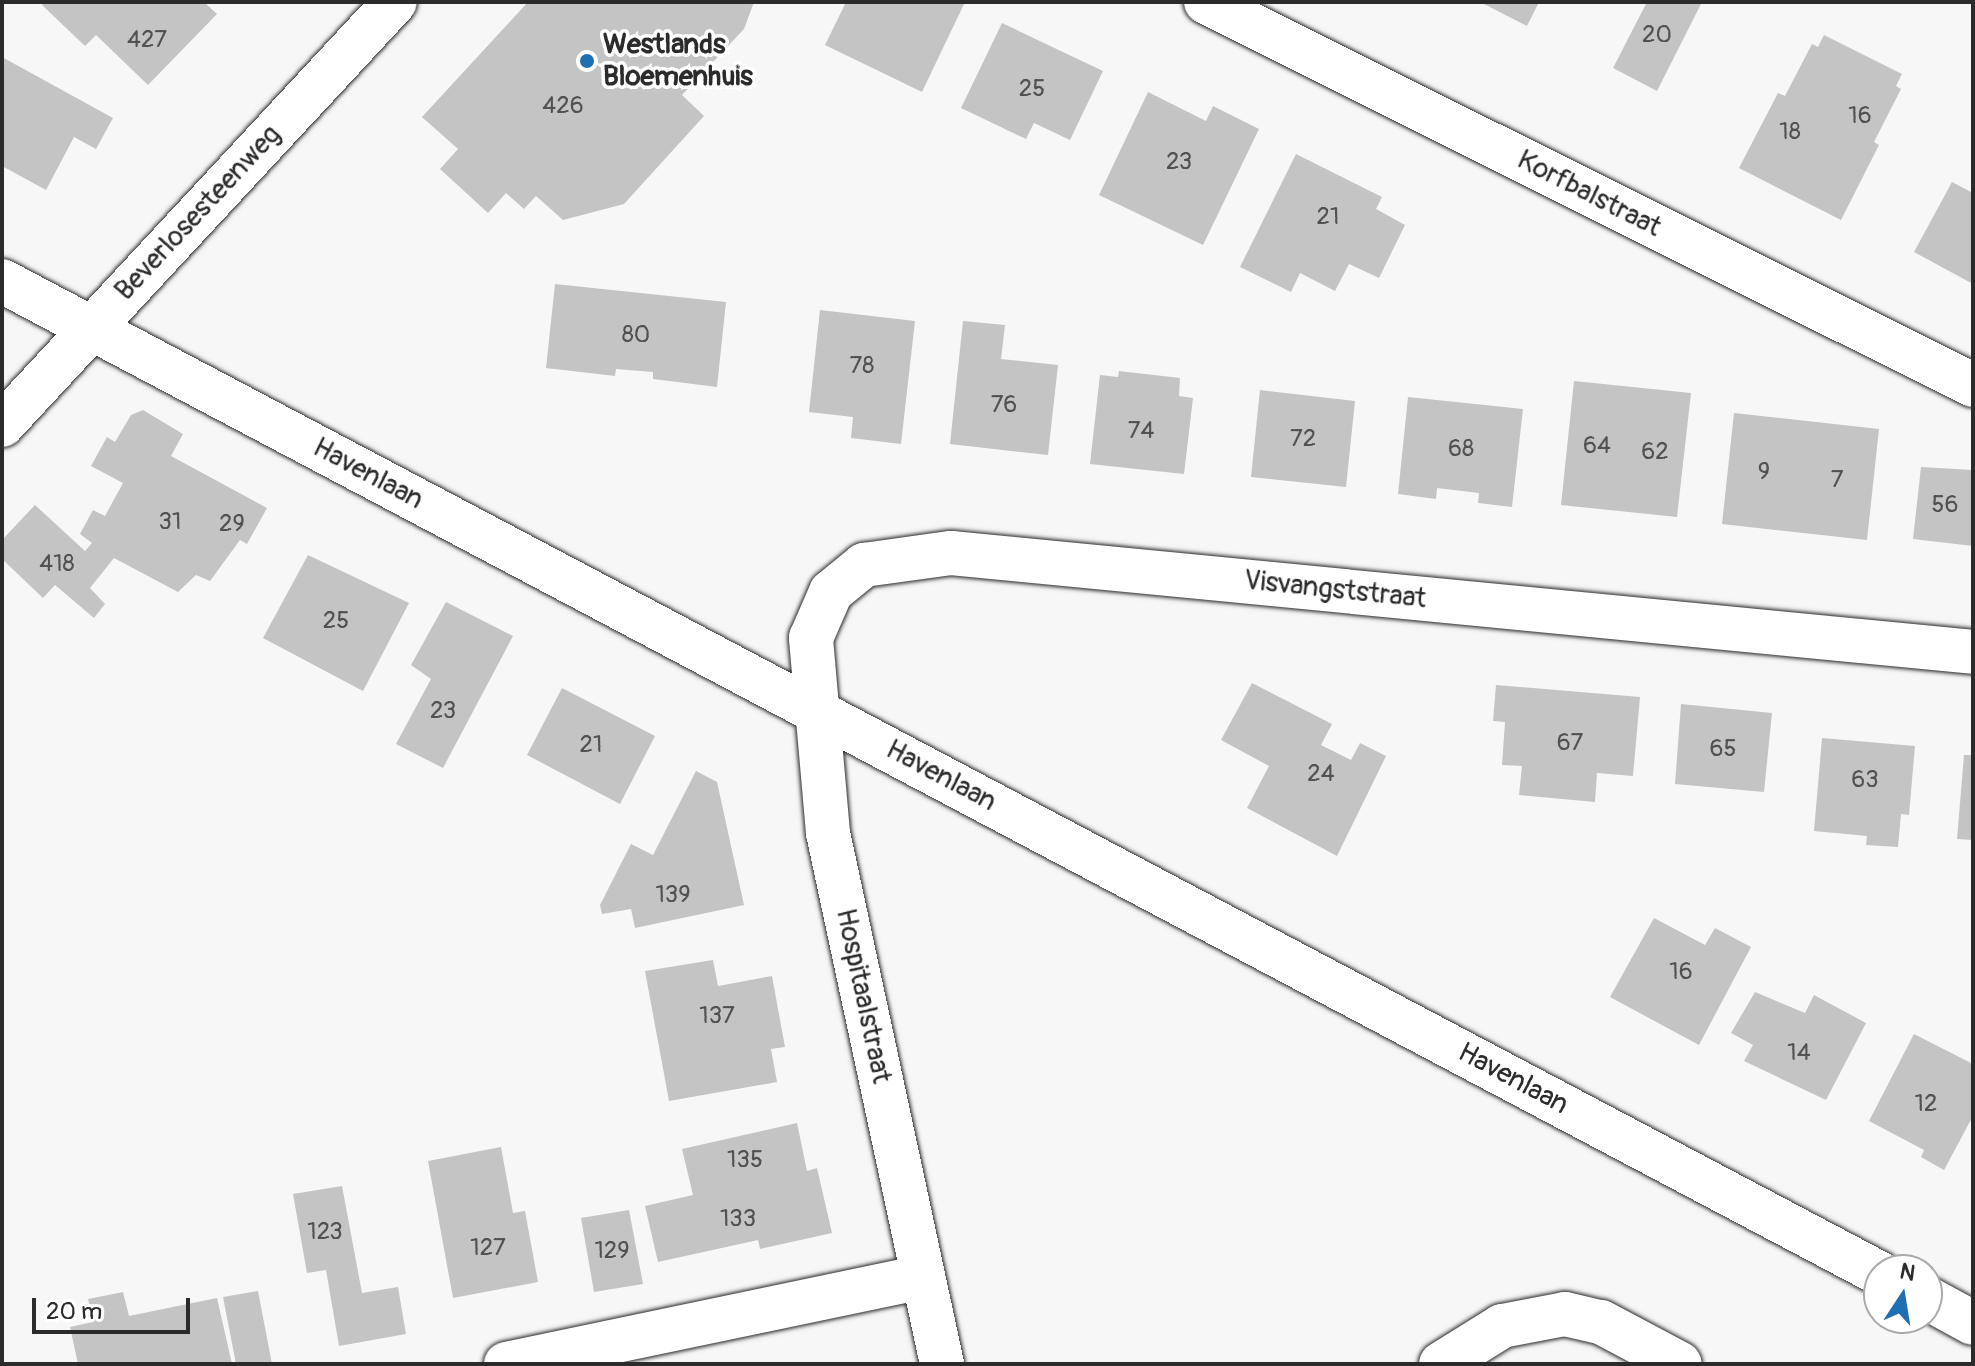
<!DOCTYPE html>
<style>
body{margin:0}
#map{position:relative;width:1975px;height:1366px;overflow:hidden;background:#f7f7f7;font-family:Pangolin,sans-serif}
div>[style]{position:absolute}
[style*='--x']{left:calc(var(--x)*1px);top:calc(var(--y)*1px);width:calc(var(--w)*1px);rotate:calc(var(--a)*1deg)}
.building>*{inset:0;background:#c4c4c4}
.roads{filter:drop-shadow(0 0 2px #2b2b2b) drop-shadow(0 0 2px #2b2b2b)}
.minor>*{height:44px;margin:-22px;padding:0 22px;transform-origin:22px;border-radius:22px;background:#fff}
.dots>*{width:22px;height:22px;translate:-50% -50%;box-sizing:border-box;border:4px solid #fff;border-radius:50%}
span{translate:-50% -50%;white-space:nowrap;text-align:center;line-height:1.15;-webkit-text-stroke:7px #fff;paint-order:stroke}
.number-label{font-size:24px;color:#515151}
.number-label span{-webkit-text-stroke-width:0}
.poi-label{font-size:28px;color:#2b2b2b;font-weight:700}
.left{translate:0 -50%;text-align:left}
.street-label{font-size:28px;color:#2b2b2b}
.frame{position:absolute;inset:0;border:4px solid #2b2b2b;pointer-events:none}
.north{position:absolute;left:1863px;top:1254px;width:80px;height:80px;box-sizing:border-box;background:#fff;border:2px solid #aaa;border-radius:50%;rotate:12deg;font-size:22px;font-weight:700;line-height:32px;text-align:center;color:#2b2b2b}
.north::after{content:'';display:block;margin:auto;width:28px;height:36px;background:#1f6fb2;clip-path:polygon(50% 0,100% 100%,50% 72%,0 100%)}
.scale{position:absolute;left:32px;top:1298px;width:158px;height:36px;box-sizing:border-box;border:4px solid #2b2b2b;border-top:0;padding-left:10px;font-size:24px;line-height:28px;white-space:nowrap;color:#2b2b2b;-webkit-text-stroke:6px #fff;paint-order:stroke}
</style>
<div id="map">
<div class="building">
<div style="clip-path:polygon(45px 2px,204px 2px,217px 14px,148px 85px,96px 35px,85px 46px,42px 5px)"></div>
<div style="clip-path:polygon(528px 2px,754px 2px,744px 29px,682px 95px,704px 116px,624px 204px,563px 220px,536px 196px,524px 209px,506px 193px,488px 213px,440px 169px,458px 149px,422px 117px)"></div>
<div style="clip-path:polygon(846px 2px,965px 2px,922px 92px,825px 45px)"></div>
<div style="clip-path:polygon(1480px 2px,1539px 2px,1527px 26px)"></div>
<div style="clip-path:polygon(1647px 2px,1702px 2px,1657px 91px,1613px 68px)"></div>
<div style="clip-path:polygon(1002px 23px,1103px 71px,1070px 140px,1034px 123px,1026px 139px,961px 108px)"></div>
<div style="clip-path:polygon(1824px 35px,1902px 74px,1896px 86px,1901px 89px,1874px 142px,1879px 145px,1841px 220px,1739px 168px,1778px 93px,1785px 96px,1812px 44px,1818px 47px)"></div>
<div style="clip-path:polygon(2px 57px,113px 118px,96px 149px,74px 137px,46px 190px,2px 166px)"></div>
<div style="clip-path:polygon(1148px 92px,1206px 121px,1213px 106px,1259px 129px,1203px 245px,1099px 195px)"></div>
<div style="clip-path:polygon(1296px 154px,1382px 197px,1376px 209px,1405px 225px,1379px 278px,1349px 264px,1335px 291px,1300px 273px,1291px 292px,1240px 267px)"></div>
<div style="clip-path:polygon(1952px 182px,1973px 193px,1973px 284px,1914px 252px)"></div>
<div style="clip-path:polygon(555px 284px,726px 302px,717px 387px,653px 379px,653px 372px,616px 369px,615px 376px,546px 368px)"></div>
<div style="clip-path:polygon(820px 310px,915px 321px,901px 444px,851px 438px,853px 417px,809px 412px)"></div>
<div style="clip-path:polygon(963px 321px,1005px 325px,1001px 359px,1058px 365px,1048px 455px,950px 444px)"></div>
<div style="clip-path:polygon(1119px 371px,1180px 378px,1179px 396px,1193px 398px,1184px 474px,1090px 464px,1100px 375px,1118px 377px)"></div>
<div style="clip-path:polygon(1574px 381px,1691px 393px,1677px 517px,1561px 505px)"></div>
<div style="clip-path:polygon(1260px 390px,1355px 401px,1346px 487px,1251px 477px)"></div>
<div style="clip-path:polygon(1408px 397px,1523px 409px,1512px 507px,1478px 503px,1479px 493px,1437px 488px,1436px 499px,1398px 494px)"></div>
<div style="clip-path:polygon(143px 410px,183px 434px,171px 456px,267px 508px,247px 544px,240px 540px,210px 581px,196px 575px,178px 592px,114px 558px,90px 588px,105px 604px,94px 618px,55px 585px,43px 598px,2px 559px,2px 540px,35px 505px,85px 551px,92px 543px,80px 534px,93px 510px,105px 516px,123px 483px,91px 466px,107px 437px,115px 442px,131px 415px)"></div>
<div style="clip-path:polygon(1734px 413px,1879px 429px,1867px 540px,1722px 524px)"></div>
<div style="clip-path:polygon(1921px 467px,1973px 470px,1973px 546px,1913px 539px)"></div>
<div style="clip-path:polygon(308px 555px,409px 603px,363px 691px,263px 638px)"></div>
<div style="clip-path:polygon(446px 602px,513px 636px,443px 768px,396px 744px,431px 679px,411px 665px)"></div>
<div style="clip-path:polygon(1252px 683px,1332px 724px,1321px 745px,1351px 760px,1360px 743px,1386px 756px,1337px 856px,1247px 808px,1269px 766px,1221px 740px)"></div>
<div style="clip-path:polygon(1496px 685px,1640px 697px,1633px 776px,1597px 773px,1595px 802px,1519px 795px,1522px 766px,1502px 765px,1505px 722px,1493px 721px)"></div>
<div style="clip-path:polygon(562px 688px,655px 736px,620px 804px,527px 755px)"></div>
<div style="clip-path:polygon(1681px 704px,1772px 713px,1764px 792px,1675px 784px)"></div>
<div style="clip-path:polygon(1822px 738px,1915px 746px,1909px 815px,1901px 814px,1898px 847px,1866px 845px,1867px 836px,1814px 831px)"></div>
<div style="clip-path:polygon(1964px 755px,1973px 755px,1973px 840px,1957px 839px)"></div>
<div style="clip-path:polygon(696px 771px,717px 782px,744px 905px,635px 928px,631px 909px,602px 914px,600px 905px,631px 844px,653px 855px)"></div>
<div style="clip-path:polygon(1654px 918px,1705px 945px,1715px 928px,1751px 947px,1699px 1045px,1610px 997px)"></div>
<div style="clip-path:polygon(713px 960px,718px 986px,772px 976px,785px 1047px,771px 1049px,777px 1082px,669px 1101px,645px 971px)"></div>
<div style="clip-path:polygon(1755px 992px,1805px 1013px,1814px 995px,1866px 1023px,1826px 1100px,1744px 1061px,1753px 1045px,1731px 1033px)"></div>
<div style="clip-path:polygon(1914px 1034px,1973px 1064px,1973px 1116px,1944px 1170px,1921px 1157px,1924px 1150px,1869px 1121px)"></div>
<div style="clip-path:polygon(797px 1123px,807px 1171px,817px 1168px,832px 1233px,760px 1249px,758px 1240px,658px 1262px,645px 1206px,693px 1195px,682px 1149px)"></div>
<div style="clip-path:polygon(501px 1147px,513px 1213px,525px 1211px,538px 1282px,453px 1298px,428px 1161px)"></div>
<div style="clip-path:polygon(342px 1186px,362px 1293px,398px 1287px,406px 1334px,339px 1346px,326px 1270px,307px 1273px,293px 1194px)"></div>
<div style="clip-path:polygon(629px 1210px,643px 1284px,594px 1292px,581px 1218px)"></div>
<div style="clip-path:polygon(258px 1291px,272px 1364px,236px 1364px,223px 1297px)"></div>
<div style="clip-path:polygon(123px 1292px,129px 1316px,217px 1298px,232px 1364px,78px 1364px,70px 1327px,93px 1322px,88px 1299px)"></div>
</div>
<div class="roads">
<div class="minor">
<div style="--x:1206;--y:2;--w:857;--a:26.54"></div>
<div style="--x:2;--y:281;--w:2123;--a:27.86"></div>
<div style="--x:2;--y:425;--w:577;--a:-47.11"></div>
<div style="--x:1927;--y:1298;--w:52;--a:28.5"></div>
<div style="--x:506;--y:1364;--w:426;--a:-11.8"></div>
<div style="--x:942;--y:1364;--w:543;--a:-102.12"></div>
<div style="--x:828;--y:833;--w:196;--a:-95"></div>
<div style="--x:811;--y:638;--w:50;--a:-66.5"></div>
<div style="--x:831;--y:592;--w:43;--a:-39.3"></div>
<div style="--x:864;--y:565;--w:88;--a:-7.9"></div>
<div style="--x:951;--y:553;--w:1027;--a:5.53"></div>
<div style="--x:1441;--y:1364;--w:72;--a:-31.9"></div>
<div style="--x:1502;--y:1326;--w:64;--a:-10.8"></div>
<div style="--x:1565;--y:1314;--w:37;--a:13"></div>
<div style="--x:1601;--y:1322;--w:89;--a:28"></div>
</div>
</div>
<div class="dots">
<div style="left:587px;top:61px;background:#1f6fb2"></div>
</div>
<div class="number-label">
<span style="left:1657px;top:35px">20</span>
<span style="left:147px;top:40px">427</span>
<span style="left:1032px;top:89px">25</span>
<span style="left:563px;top:106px">426</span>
<span style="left:1860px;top:116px">16</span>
<span style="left:1790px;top:132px">18</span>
<span style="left:1179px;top:162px">23</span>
<span style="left:1328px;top:217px">21</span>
<span style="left:636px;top:335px">80</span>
<span style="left:862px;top:366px">78</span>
<span style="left:1004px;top:405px">76</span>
<span style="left:1141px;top:431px">74</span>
<span style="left:1303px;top:439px">72</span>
<span style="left:1597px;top:446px">64</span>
<span style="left:1461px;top:449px">68</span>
<span style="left:1655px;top:452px">62</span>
<span style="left:1764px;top:472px">9</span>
<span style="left:1837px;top:480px">7</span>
<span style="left:1945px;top:505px">56</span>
<span style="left:170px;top:522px">31</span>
<span style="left:232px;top:524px">29</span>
<span style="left:57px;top:564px">418</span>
<span style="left:336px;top:621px">25</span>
<span style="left:443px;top:711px">23</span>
<span style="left:1570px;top:743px">67</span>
<span style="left:591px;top:745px">21</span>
<span style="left:1723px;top:749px">65</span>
<span style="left:1321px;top:774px">24</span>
<span style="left:1865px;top:780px">63</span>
<span style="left:673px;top:895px">139</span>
<span style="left:1681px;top:972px">16</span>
<span style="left:717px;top:1016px">137</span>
<span style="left:1799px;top:1053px">14</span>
<span style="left:1926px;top:1104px">12</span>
<span style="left:745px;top:1160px">135</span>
<span style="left:738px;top:1219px">133</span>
<span style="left:325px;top:1232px">123</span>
<span style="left:488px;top:1248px">127</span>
<span style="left:612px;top:1251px">129</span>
</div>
<div class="poi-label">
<span class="left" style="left:603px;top:61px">Westlands<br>Bloemenhuis</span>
</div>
<div class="street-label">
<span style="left:1589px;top:194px;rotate:27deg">Korfbalstraat</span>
<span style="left:198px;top:213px;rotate:-47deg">Beverlosesteenweg</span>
<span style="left:368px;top:474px;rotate:28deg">Havenlaan</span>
<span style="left:1335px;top:590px;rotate:6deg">Visvangststraat</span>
<span style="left:941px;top:776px;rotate:28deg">Havenlaan</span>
<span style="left:863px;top:996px;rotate:78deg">Hospitaalstraat</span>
<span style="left:1513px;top:1079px;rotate:28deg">Havenlaan</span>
</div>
<div class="frame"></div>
<div class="north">N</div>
<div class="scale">20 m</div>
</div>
